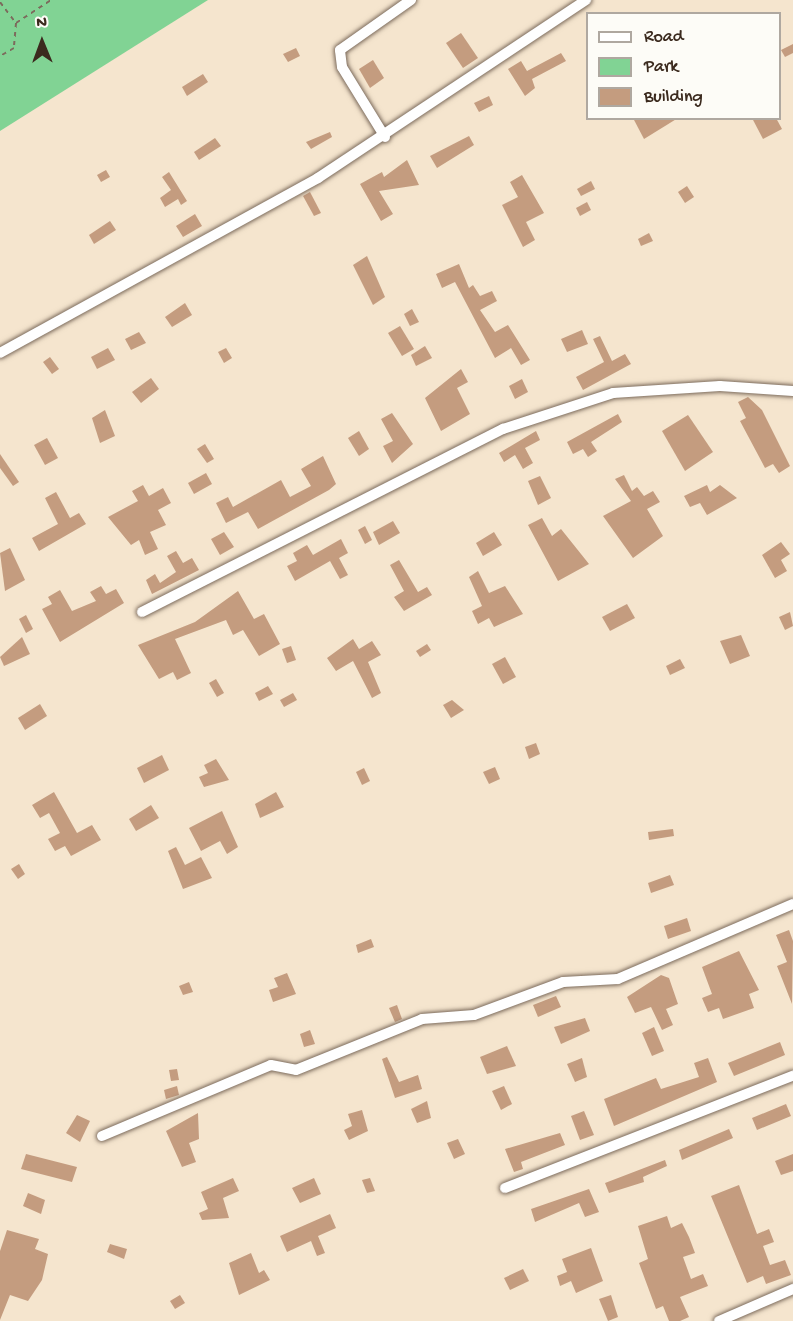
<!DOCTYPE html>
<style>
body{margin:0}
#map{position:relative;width:793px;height:1321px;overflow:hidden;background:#f5e5ce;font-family:"Gochi Hand",sans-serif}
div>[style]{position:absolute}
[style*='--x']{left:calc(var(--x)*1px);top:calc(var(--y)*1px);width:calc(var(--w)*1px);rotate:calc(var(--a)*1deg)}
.green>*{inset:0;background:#81d394}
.building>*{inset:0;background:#c49c7f}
.path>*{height:2px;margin-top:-1px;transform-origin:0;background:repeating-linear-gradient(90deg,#7c6b5c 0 4.5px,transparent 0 9px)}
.roads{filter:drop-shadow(0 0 2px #7c6b5c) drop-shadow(0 0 2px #7c6b5c)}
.minor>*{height:10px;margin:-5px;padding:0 5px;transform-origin:5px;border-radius:5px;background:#fff}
span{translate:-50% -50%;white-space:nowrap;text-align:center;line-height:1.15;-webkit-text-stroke:6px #fdfcf7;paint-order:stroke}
.legend{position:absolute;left:586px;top:12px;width:195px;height:108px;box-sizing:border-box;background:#fdfcf7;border:2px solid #afa8a0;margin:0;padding:8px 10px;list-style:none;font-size:18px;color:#3b2a1e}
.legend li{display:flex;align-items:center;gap:12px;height:30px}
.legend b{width:30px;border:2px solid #afa8a0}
.north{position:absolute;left:12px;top:12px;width:60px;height:60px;-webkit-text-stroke:4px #fdfcf7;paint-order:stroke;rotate:359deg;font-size:16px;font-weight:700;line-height:24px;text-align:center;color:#3b2a1e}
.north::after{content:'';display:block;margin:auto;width:21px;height:27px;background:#3b2a1e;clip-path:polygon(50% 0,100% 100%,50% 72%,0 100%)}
</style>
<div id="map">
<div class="green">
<div style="clip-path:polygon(0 0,208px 0,0 131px)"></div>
</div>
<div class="building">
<div style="clip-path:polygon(461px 33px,478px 58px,463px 68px,446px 43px)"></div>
<div style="clip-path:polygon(793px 44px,793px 53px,785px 57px,781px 50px)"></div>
<div style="clip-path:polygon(296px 48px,300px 56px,288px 62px,283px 54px)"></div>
<div style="clip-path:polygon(561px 53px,566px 61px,532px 79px,535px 88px,525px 96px,508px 69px,521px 61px,527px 71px)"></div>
<div style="clip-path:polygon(373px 60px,384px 78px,370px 88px,359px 69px)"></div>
<div style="clip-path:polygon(203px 74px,208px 82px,187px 96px,182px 87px)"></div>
<div style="clip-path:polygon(489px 96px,493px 105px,479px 112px,474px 103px)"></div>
<div style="clip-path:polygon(633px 118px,678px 118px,644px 139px)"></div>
<div style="clip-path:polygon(752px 118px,776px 118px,782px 129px,763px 139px)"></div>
<div style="clip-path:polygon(330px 132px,332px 137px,311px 149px,306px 142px)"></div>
<div style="clip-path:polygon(469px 136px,474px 145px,437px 168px,430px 156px)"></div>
<div style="clip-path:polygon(215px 138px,221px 146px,199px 160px,194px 152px)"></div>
<div style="clip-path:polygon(407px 160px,419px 185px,379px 191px,393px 214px,381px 221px,360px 184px,382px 172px,384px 177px)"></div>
<div style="clip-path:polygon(106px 170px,110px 177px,101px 182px,97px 175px)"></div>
<div style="clip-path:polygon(169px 172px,187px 201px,181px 205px,178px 199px,165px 207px,160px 198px,171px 190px,162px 177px)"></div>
<div style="clip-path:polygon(522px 175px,544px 213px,526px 222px,535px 240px,523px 247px,502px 205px,518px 197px,510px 182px)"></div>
<div style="clip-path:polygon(591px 181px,595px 189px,581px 196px,577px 189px)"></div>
<div style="clip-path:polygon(687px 186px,694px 197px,685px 203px,678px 192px)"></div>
<div style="clip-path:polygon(310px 192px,321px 213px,314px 216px,303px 196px)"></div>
<div style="clip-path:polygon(587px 202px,591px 210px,580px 216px,576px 208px)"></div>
<div style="clip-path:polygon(195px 214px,202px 226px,183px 237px,176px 226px)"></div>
<div style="clip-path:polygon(110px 221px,116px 230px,94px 244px,89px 235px)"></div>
<div style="clip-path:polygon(649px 233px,653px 241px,641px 246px,638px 239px)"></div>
<div style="clip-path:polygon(367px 256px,385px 297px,373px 305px,353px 265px)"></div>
<div style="clip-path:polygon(459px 264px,469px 288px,473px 285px,480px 296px,492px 291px,497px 301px,480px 310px,495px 332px,508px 325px,530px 360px,521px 365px,511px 348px,495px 358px,455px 282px,442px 288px,436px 274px)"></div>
<div style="clip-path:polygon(185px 303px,192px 315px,172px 327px,165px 317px)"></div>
<div style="clip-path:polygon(412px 309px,419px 322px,410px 326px,404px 314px)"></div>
<div style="clip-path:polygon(400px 326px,414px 349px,402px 356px,388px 333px)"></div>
<div style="clip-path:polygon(582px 330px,588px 344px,567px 352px,561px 339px)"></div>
<div style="clip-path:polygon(139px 332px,146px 343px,131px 350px,125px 339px)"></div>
<div style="clip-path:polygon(600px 336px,612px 361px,625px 354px,631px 364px,583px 390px,576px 377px,604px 362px,593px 339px)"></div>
<div style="clip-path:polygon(425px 346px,432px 358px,416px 366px,411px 355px)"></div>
<div style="clip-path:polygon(108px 348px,115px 360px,97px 369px,91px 357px)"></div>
<div style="clip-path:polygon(226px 348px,232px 358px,224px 363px,218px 352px)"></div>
<div style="clip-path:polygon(50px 357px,59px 369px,52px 374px,43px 362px)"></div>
<div style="clip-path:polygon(461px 369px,468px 382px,457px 388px,470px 414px,441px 431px,425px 398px)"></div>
<div style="clip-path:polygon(151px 378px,159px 389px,141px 403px,132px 392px)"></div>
<div style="clip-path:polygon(522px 379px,528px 392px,515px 399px,509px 386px)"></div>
<div style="clip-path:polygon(748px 397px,762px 410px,790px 466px,779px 473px,773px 464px,765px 468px,740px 421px,746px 418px,738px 402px)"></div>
<div style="clip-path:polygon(105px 410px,115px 436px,100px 443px,92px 418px)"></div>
<div style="clip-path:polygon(392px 413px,413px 444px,392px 463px,383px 446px,393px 441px,381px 419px)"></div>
<div style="clip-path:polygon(618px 414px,622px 422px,591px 442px,597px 451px,588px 457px,583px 449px,573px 454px,567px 442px)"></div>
<div style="clip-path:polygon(688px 415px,713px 452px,685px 471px,662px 431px)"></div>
<div style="clip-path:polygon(359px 431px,369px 449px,359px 456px,348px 438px)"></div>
<div style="clip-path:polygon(536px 431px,540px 440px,525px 448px,533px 463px,523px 469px,515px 455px,504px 462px,499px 453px)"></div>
<div style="clip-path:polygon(47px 438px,58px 458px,45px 465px,34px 445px)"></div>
<div style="clip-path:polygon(205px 444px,214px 459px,207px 463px,197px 449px)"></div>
<div style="clip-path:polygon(0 454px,19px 482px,13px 486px,0 468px)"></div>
<div style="clip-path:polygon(323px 456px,336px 484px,329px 490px,258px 529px,248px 512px,226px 523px,216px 503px,228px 497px,233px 507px,281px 480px,290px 497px,311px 486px,301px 469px)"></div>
<div style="clip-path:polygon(206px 473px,212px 484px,194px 494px,188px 483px)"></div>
<div style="clip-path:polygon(624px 475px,632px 491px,637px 487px,644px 496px,653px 491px,660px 502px,647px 509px,663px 536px,633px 558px,603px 516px,631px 501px,615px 479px)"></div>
<div style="clip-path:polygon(540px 476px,551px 498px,538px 505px,528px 481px)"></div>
<div style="clip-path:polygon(143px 485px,149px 496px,163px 488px,171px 503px,158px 510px,166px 525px,150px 532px,158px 549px,145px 555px,139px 540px,131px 545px,108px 517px,138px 501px,132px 491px)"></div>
<div style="clip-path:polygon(707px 485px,710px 492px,720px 485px,737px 498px,707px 515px,700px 503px,690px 507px,684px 496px)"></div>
<div style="clip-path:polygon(56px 492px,70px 518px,79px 513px,86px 524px,39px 551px,32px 538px,58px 524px,45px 498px)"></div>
<div style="clip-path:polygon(542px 518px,552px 536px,561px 529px,589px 564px,558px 581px,528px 525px)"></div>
<div style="clip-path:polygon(393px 521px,400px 533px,379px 545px,373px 532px)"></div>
<div style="clip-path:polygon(365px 526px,372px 540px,365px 544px,358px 530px)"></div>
<div style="clip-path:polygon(224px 532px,234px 547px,220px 555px,211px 539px)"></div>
<div style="clip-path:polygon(494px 532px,502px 545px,483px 556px,476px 543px)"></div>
<div style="clip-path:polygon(341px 539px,348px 553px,339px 558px,348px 575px,340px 579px,330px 561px,295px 581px,287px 566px,297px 561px,293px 553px,307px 545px,313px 555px)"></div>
<div style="clip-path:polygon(781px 542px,790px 554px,781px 560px,787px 571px,775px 578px,762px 555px)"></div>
<div style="clip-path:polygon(10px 548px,25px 580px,5px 591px,0 553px)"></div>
<div style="clip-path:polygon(176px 551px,183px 563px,192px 558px,199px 570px,152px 594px,146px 580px,155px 574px,160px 583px,176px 572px,167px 556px)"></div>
<div style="clip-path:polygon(399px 560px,418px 592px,427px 587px,432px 595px,404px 611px,394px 597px,404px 591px,390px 565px)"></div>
<div style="clip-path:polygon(478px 571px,489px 593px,505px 586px,523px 614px,494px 627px,489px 618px,478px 624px,472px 611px,482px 606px,469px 577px)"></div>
<div style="clip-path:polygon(101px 586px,106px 594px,116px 589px,124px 603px,60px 642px,42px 609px,52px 604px,48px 597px,60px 590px,72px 611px,96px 601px,90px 592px)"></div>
<div style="clip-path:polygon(238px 591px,254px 619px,264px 614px,280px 644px,259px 656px,243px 630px,233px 635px,226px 620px,175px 639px,191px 673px,177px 680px,173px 672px,159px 679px,138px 645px,195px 622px)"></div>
<div style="clip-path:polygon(627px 604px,635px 618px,610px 631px,602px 617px)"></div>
<div style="clip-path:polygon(790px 612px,793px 626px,785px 630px,779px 617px)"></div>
<div style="clip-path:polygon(26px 615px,33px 629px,26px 633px,19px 619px)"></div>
<div style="clip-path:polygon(741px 635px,750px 656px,730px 664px,720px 641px)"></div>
<div style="clip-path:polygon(22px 637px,30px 654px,4px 666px,0 657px)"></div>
<div style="clip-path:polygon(353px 639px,359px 649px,372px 641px,381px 655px,368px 662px,381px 693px,372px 698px,353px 661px,336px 671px,327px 658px)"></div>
<div style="clip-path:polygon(427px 644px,431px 650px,420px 657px,416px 651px)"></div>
<div style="clip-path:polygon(291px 646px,296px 660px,287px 663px,282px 649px)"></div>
<div style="clip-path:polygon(505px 657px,516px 677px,503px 684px,492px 664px)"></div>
<div style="clip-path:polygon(680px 659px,685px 668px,670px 675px,666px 666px)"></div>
<div style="clip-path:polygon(216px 679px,224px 693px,217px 697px,209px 683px)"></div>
<div style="clip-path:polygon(268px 686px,273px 694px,259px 701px,255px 693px)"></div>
<div style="clip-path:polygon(293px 693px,297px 700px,284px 707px,280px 700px)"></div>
<div style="clip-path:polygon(452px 700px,464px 710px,451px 718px,443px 705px)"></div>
<div style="clip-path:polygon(40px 704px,47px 716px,25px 730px,18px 718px)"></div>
<div style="clip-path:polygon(536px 743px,540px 754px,529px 759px,525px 747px)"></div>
<div style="clip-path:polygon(162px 755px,169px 770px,144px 783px,137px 768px)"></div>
<div style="clip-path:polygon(216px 759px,229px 780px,204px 787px,199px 777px,208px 773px,204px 765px)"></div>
<div style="clip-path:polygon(495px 767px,500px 779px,489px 784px,483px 772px)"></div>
<div style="clip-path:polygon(364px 768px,370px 781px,362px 785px,356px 772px)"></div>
<div style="clip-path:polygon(54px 792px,77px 833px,92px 825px,101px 840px,71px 856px,65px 846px,55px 851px,48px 839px,60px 833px,49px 813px,40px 818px,32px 805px)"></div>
<div style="clip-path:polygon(276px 792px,284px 807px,260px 818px,255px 804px)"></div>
<div style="clip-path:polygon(151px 805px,159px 818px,136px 831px,129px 819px)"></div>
<div style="clip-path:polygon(222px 811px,238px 847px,227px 854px,220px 841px,201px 851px,189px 828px)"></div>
<div style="clip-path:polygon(673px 829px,674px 836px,649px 840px,648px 832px)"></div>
<div style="clip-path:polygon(176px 847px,185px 865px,201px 857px,212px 878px,183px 889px,168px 851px)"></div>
<div style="clip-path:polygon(19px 864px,25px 874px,18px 879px,11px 869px)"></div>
<div style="clip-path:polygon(670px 875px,674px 885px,651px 893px,648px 883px)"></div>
<div style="clip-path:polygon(687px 918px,691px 931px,668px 939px,664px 926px)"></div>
<div style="clip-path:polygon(789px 930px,793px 941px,792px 1004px,777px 966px,787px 962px,776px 935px)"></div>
<div style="clip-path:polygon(371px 939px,374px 947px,358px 953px,356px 945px)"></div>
<div style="clip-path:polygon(739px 951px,759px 990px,749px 994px,754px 1008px,723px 1019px,719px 1008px,708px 1012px,702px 998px,712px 994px,702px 967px)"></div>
<div style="clip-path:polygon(287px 973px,296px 994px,273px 1002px,269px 990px,278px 987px,274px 978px)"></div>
<div style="clip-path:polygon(661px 975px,669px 978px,678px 1004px,666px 1009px,673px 1025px,662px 1030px,651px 1007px,635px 1013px,627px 997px)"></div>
<div style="clip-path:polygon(189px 982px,193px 992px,183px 995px,179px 986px)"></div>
<div style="clip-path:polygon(556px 996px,561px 1007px,538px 1017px,533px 1005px)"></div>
<div style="clip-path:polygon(397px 1005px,402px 1019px,395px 1022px,389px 1008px)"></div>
<div style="clip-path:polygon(585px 1018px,590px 1031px,561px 1044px,554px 1027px)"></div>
<div style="clip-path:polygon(654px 1027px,664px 1051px,652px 1056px,642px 1033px)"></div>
<div style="clip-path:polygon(310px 1030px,315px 1044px,304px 1047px,300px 1034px)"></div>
<div style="clip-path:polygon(780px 1042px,785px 1055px,734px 1076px,728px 1063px)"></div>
<div style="clip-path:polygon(507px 1046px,516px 1066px,487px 1074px,480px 1057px)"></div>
<div style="clip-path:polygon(387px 1057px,399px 1082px,418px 1075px,422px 1089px,395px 1098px,382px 1059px)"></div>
<div style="clip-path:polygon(582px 1058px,587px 1077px,575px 1082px,567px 1064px)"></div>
<div style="clip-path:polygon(708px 1058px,717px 1082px,614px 1126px,604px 1099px,656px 1078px,661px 1089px,699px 1077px,694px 1063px)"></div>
<div style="clip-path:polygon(177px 1069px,179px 1080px,171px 1081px,169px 1070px)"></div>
<div style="clip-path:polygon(177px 1086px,179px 1095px,166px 1099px,164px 1090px)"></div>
<div style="clip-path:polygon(504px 1086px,512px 1104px,501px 1110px,492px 1091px)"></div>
<div style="clip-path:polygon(427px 1101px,431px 1118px,417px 1123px,411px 1109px)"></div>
<div style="clip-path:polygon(786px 1104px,791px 1116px,757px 1130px,752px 1118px)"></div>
<div style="clip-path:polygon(362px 1110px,368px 1131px,349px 1140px,344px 1130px,352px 1126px,348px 1114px)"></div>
<div style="clip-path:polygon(584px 1111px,594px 1135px,580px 1140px,571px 1116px)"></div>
<div style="clip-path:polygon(198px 1113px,199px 1139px,189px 1143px,196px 1162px,182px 1167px,166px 1131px)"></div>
<div style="clip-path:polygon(77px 1115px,90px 1121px,80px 1142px,66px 1133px)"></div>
<div style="clip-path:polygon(729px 1129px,733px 1138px,682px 1160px,679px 1150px)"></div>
<div style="clip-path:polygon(560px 1133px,565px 1145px,521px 1162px,523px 1169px,514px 1172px,505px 1149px)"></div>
<div style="clip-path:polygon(458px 1139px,465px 1154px,454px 1159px,447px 1143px)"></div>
<div style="clip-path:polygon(26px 1154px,77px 1167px,72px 1182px,21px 1169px)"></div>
<div style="clip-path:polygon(793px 1154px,793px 1171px,781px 1175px,775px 1161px)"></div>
<div style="clip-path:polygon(665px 1160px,667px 1166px,643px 1177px,644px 1182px,609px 1193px,605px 1183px)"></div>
<div style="clip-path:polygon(233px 1178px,239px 1191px,223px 1198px,229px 1218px,202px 1220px,199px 1213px,208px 1209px,201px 1192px)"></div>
<div style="clip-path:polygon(314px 1178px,321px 1194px,300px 1203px,292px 1188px)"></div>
<div style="clip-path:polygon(370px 1178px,375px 1191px,367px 1193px,362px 1180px)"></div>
<div style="clip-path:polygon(739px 1185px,757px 1234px,769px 1229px,774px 1242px,763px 1246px,770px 1265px,785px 1260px,791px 1275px,766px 1284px,763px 1276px,747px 1283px,711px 1196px)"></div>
<div style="clip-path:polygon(589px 1189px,599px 1212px,585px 1217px,579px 1203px,535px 1222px,531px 1209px)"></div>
<div style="clip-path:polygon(28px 1193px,45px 1200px,41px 1214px,23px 1206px)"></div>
<div style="clip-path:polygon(330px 1214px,336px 1228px,318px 1236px,325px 1253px,317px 1256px,311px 1241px,287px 1252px,280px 1236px)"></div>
<div style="clip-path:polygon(667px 1216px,671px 1228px,682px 1223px,689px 1237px,695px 1253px,683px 1257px,691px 1279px,703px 1274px,708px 1286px,680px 1297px,689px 1317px,680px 1321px,669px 1321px,663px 1306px,656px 1309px,639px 1263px,648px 1259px,638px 1226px)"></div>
<div style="clip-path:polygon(7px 1230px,39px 1239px,35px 1249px,48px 1254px,42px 1280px,28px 1301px,10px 1295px,0 1320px,0 1251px)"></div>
<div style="clip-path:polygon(110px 1244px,127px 1249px,124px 1259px,107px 1252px)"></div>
<div style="clip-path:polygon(591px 1248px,603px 1281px,576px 1293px,571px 1281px,560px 1286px,557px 1276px,567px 1272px,562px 1259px)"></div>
<div style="clip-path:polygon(251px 1253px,259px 1273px,264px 1270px,270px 1280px,239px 1295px,229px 1263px)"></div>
<div style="clip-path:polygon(523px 1269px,529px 1281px,510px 1290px,504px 1278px)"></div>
<div style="clip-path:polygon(180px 1295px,185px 1303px,175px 1309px,170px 1301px)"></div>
<div style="clip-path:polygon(611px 1295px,618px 1317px,608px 1321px,599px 1299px)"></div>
</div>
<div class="path">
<div style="--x:0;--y:2;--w:26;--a:53"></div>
<div style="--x:16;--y:23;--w:25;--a:95"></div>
<div style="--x:14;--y:48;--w:16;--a:150"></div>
<div style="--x:16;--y:23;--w:42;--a:-33.3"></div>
</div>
<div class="roads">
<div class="minor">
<div style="--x:385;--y:137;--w:82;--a:-121.6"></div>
<div style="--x:342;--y:67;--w:17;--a:-97"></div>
<div style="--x:340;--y:50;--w:87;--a:-35.2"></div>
<div style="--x:0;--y:353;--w:363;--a:-28.8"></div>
<div style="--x:318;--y:178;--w:322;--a:-33.6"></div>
<div style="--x:142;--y:612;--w:405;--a:-26.9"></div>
<div style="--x:503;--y:429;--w:116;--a:-18.1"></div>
<div style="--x:613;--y:393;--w:107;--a:-3.7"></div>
<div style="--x:720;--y:386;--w:73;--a:3.9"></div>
<div style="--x:102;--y:1136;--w:183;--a:-22.8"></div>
<div style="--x:271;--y:1065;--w:25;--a:11"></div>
<div style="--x:296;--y:1070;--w:136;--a:-22"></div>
<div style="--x:422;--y:1019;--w:52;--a:-4.4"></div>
<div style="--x:474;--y:1015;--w:95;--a:-20.3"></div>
<div style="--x:563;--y:982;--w:55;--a:-3.1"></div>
<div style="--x:618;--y:979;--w:190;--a:-23.2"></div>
<div style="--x:505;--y:1188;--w:309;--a:-21.3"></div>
<div style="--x:719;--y:1321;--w:81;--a:-23.4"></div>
</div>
</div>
<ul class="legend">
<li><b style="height:8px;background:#fff"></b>Road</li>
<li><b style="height:16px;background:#81d394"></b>Park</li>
<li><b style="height:16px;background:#c49c7f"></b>Building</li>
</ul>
<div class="north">N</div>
</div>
